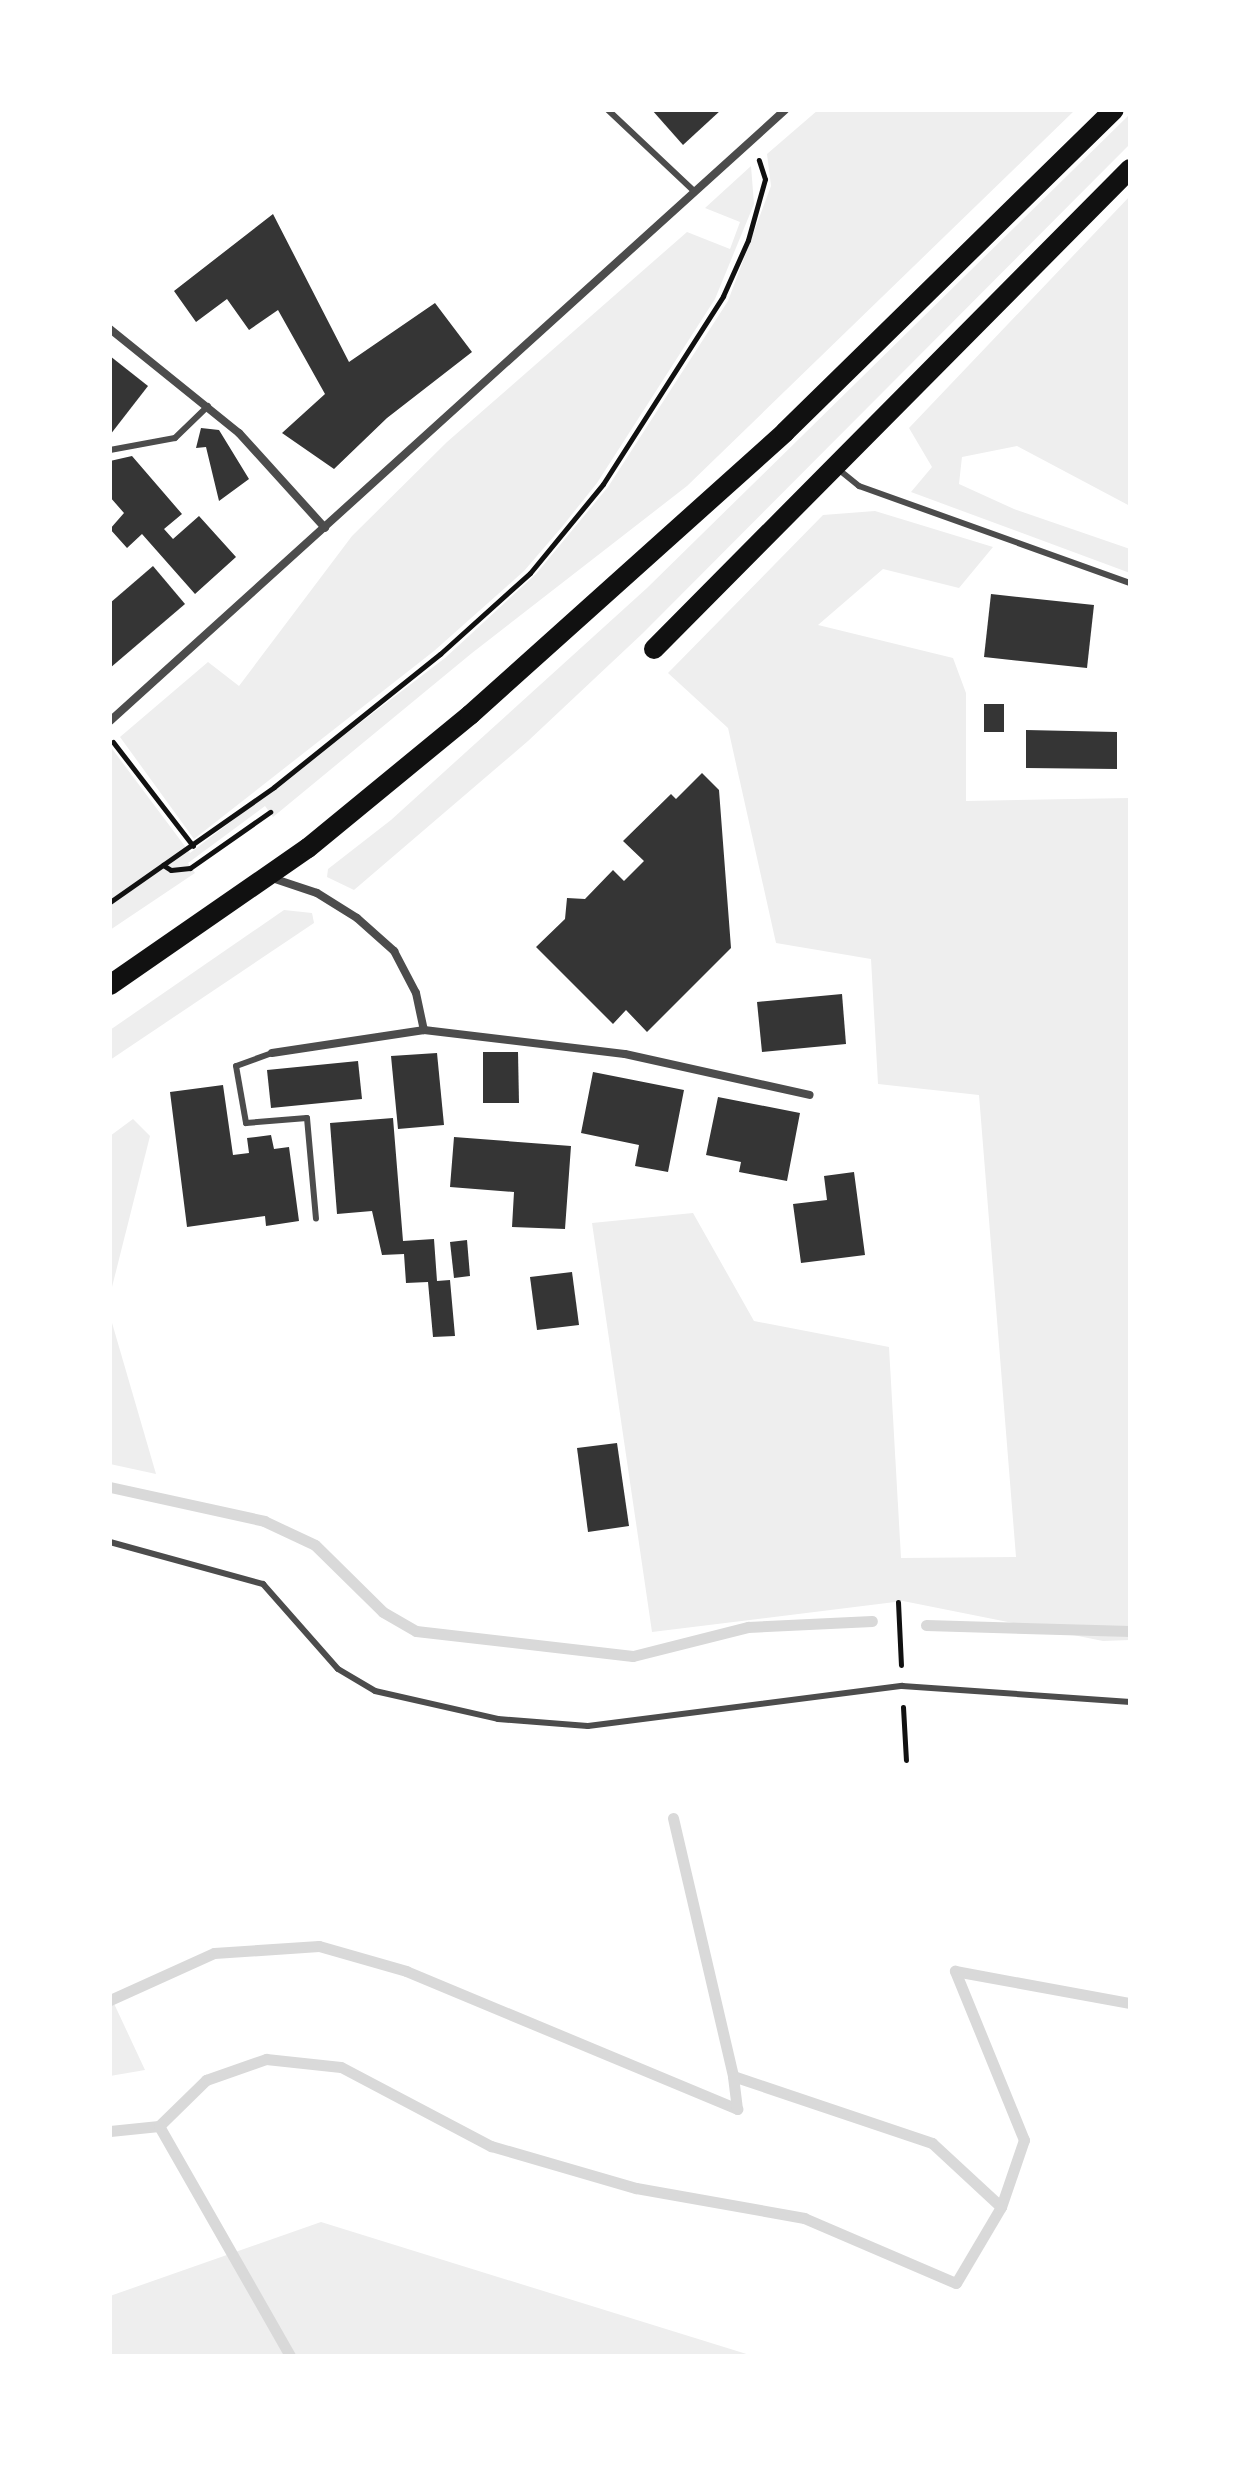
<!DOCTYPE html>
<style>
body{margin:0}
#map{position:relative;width:1240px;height:2466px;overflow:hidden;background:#fff;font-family:Figtree,sans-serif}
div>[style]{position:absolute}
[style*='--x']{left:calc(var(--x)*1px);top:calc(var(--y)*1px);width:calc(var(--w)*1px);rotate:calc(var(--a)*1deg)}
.green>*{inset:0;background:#eee}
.stream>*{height:11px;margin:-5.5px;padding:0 5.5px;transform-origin:5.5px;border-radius:5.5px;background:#d9d9d9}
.building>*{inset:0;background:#353535}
.path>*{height:5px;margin:-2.5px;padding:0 2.5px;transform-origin:2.5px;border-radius:2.5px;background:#111}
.service>*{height:6px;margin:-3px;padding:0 3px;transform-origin:3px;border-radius:3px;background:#4c4c4c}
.minor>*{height:8px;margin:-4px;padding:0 4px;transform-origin:4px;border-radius:4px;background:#4c4c4c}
.primary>*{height:20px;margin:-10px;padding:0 10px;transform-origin:10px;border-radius:10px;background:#111}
span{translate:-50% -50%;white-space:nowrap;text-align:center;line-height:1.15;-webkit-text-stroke:6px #fff;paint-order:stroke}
.frame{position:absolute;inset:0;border:112px solid #fff;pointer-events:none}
</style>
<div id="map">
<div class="green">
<div style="clip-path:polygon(818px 110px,1075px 110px,687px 486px,472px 653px,273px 817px,265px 806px,188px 863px,195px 873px,110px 930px,110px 746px,190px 853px,445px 658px,536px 574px,608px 487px,728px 301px,771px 186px,767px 154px)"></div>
<div style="clip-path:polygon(1130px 114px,1130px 144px,643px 633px,528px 741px,354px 890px,327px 877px,328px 869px,391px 820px,647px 588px)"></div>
<div style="clip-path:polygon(751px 166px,754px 204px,715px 299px,597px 483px,561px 528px,524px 571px,434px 651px,194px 839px,120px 737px,208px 662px,239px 686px,352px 536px,447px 442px,687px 232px,730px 249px,740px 222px,705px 208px)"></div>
<div style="clip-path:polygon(1130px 196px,1130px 506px,1017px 446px,962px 457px,959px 484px,1014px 509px,1130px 549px,1130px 573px,911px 492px,932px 467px,909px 428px)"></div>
<div style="clip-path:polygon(875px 511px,993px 547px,959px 588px,883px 569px,818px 625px,953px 658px,966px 693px,966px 801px,1130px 798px,1130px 1640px,1103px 1641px,903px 1601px,652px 1632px,592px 1223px,693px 1213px,754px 1321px,889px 1347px,901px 1558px,1016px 1557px,979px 1095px,878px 1084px,871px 959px,776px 943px,728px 728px,668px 673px,823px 515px)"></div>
<div style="clip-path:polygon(284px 910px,312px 913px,314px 923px,110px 1060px,110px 1030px)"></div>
<div style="clip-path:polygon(133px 1119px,150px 1136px,110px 1295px,110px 1136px)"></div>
<div style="clip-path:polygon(110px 1316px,156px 1474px,110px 1464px)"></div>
<div style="clip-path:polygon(110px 1995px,145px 2070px,110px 2076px)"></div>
<div style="clip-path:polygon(321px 2222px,753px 2356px,110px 2356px,110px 2296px)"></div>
</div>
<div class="stream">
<div style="--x:110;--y:1487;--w:158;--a:12.4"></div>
<div style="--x:264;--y:1521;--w:56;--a:25.2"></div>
<div style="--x:315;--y:1545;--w:95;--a:44.6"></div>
<div style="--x:383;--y:1612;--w:38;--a:30"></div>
<div style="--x:416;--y:1631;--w:218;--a:6.6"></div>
<div style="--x:633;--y:1656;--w:119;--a:-14.2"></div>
<div style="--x:748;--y:1627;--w:124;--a:-2.8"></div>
<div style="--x:926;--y:1625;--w:204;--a:1.7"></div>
<div style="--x:673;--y:1818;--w:265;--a:76.9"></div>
<div style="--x:733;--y:2076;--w:210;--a:18.6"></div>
<div style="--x:932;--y:2143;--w:94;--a:42.8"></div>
<div style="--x:110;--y:2000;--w:114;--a:-24.3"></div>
<div style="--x:214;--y:1953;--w:105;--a:-3.8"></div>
<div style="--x:319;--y:1946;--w:91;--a:16"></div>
<div style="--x:406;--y:1971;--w:359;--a:22.6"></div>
<div style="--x:737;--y:2109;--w:33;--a:-97"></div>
<div style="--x:159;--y:2126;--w:265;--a:60.3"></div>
<div style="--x:110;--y:2131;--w:49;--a:-5.8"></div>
<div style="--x:159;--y:2126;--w:66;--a:-44.4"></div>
<div style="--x:206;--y:2080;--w:64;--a:-19.3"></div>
<div style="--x:266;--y:2059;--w:75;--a:6.1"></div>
<div style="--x:341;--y:2067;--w:170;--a:27.8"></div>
<div style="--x:491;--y:2146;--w:151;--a:16.2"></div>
<div style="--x:636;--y:2188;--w:171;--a:10.1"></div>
<div style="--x:804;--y:2218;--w:165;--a:23.2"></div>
<div style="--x:956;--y:2283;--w:88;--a:-59.4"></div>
<div style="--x:1001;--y:2207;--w:71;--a:-71.1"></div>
<div style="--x:1024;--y:2140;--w:183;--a:-112.2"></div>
<div style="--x:955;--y:1971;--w:178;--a:10.4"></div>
</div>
<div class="building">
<div style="clip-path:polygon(652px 110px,721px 110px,683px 145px)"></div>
<div style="clip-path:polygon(273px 214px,349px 362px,435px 303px,472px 352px,387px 418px,334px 469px,282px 433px,325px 394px,278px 310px,249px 330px,227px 299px,196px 322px,174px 291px)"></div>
<div style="clip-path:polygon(110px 356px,148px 386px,110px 435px)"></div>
<div style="clip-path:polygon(201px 428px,219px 430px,249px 479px,219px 501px,206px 447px,196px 448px)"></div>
<div style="clip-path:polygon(132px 456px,182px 514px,164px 529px,173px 539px,199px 516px,236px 557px,195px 594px,142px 534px,127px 548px,110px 529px,124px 513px,110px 497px,110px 461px)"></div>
<div style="clip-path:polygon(153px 566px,185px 604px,110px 668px,110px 603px)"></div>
<div style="clip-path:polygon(991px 594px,1094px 605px,1087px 668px,984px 657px)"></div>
<div style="clip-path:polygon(984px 704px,1004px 704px,1004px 732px,984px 732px)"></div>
<div style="clip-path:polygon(1026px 730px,1117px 732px,1117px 769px,1026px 768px)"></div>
<div style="clip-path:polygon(702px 773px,719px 790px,731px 948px,647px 1032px,626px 1010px,613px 1024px,536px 947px,565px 919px,567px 898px,585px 899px,613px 870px,624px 881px,644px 861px,623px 841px,671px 794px,676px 799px)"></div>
<div style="clip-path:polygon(842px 994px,846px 1044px,762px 1052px,757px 1002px)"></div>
<div style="clip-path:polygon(483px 1052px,518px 1052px,519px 1103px,483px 1103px)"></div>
<div style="clip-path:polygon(437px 1053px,444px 1125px,398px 1129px,391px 1056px)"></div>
<div style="clip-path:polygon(358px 1061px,362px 1099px,271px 1108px,267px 1070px)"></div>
<div style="clip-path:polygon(593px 1072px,684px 1090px,668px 1172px,635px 1166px,639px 1145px,581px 1133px)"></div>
<div style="clip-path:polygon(223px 1085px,233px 1155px,249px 1153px,247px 1138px,271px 1135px,274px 1149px,289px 1147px,299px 1221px,266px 1226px,265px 1216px,187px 1227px,170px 1092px)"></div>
<div style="clip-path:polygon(718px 1097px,800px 1113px,787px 1181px,739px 1172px,741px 1162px,706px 1155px)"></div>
<div style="clip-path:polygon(393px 1118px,403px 1241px,434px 1239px,437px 1281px,450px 1280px,455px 1336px,433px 1337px,428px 1282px,406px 1283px,404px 1254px,382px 1255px,372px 1211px,337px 1214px,330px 1123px)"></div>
<div style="clip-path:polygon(454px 1137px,571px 1146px,565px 1229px,512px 1227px,514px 1192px,450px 1187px)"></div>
<div style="clip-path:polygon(854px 1172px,865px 1255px,801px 1263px,793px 1204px,827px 1200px,824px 1176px)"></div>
<div style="clip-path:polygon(467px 1240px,470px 1276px,454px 1278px,450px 1242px)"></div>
<div style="clip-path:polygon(572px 1272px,579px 1325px,537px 1330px,530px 1277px)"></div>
<div style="clip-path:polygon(617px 1443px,629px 1526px,588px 1532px,577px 1448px)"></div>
</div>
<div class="path">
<div style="--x:113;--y:742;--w:131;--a:52.4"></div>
<div style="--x:163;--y:865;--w:9;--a:32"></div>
<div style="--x:171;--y:870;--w:19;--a:-6"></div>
<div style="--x:190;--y:868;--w:98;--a:-35"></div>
<div style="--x:110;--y:902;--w:200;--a:-35"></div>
<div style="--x:274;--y:787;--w:213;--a:-38.7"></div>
<div style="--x:440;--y:654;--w:121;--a:-42"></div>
<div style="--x:530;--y:573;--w:115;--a:-50.6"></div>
<div style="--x:603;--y:484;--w:223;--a:-57.4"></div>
<div style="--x:723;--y:296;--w:61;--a:-65.9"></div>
<div style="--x:748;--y:240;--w:63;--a:-74.4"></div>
<div style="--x:765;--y:179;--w:20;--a:-108"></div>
<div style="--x:898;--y:1602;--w:63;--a:87.3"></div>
<div style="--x:903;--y:1707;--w:53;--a:86.8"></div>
</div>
<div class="service">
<div style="--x:608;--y:110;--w:117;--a:43.3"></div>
<div style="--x:110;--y:450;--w:66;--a:-10.5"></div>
<div style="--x:175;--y:438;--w:46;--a:-44.1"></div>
<div style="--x:838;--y:469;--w:27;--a:39"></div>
<div style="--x:859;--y:486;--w:288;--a:19.7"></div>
<div style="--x:272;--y:1053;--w:38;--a:160"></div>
<div style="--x:236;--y:1066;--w:58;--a:80"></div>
<div style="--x:246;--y:1123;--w:61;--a:-4.7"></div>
<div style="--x:307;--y:1118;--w:101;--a:84.9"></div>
<div style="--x:110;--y:1542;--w:159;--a:15.4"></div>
<div style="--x:263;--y:1584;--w:113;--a:48.6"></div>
<div style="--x:338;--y:1669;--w:43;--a:30.7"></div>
<div style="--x:375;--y:1691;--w:126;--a:12.8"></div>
<div style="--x:498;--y:1719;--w:90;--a:4.4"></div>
<div style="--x:588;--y:1726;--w:317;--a:-7.3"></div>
<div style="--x:902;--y:1686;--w:229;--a:4"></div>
</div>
<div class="minor">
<div style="--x:110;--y:329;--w:166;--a:38.9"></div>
<div style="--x:239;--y:433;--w:128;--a:47.8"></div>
<div style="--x:110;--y:721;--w:910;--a:-42.15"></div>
<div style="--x:272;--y:878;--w:47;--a:18.4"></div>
<div style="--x:317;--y:893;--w:47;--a:32"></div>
<div style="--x:357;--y:918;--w:50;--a:41.7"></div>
<div style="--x:394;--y:951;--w:47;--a:62.4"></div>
<div style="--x:416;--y:993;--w:38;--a:78"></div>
<div style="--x:424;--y:1030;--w:202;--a:6.8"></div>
<div style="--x:625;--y:1054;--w:189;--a:12.5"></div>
<div style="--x:272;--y:1053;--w:154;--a:-8.6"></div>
</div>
<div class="primary">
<div style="--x:654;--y:649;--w:676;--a:-45.24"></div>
<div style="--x:110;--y:985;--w:241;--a:-34.7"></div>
<div style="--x:308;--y:848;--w:210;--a:-39.4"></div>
<div style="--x:470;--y:715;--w:423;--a:-41.9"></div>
<div style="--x:785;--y:432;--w:460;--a:-44.4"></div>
</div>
<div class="frame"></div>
</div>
